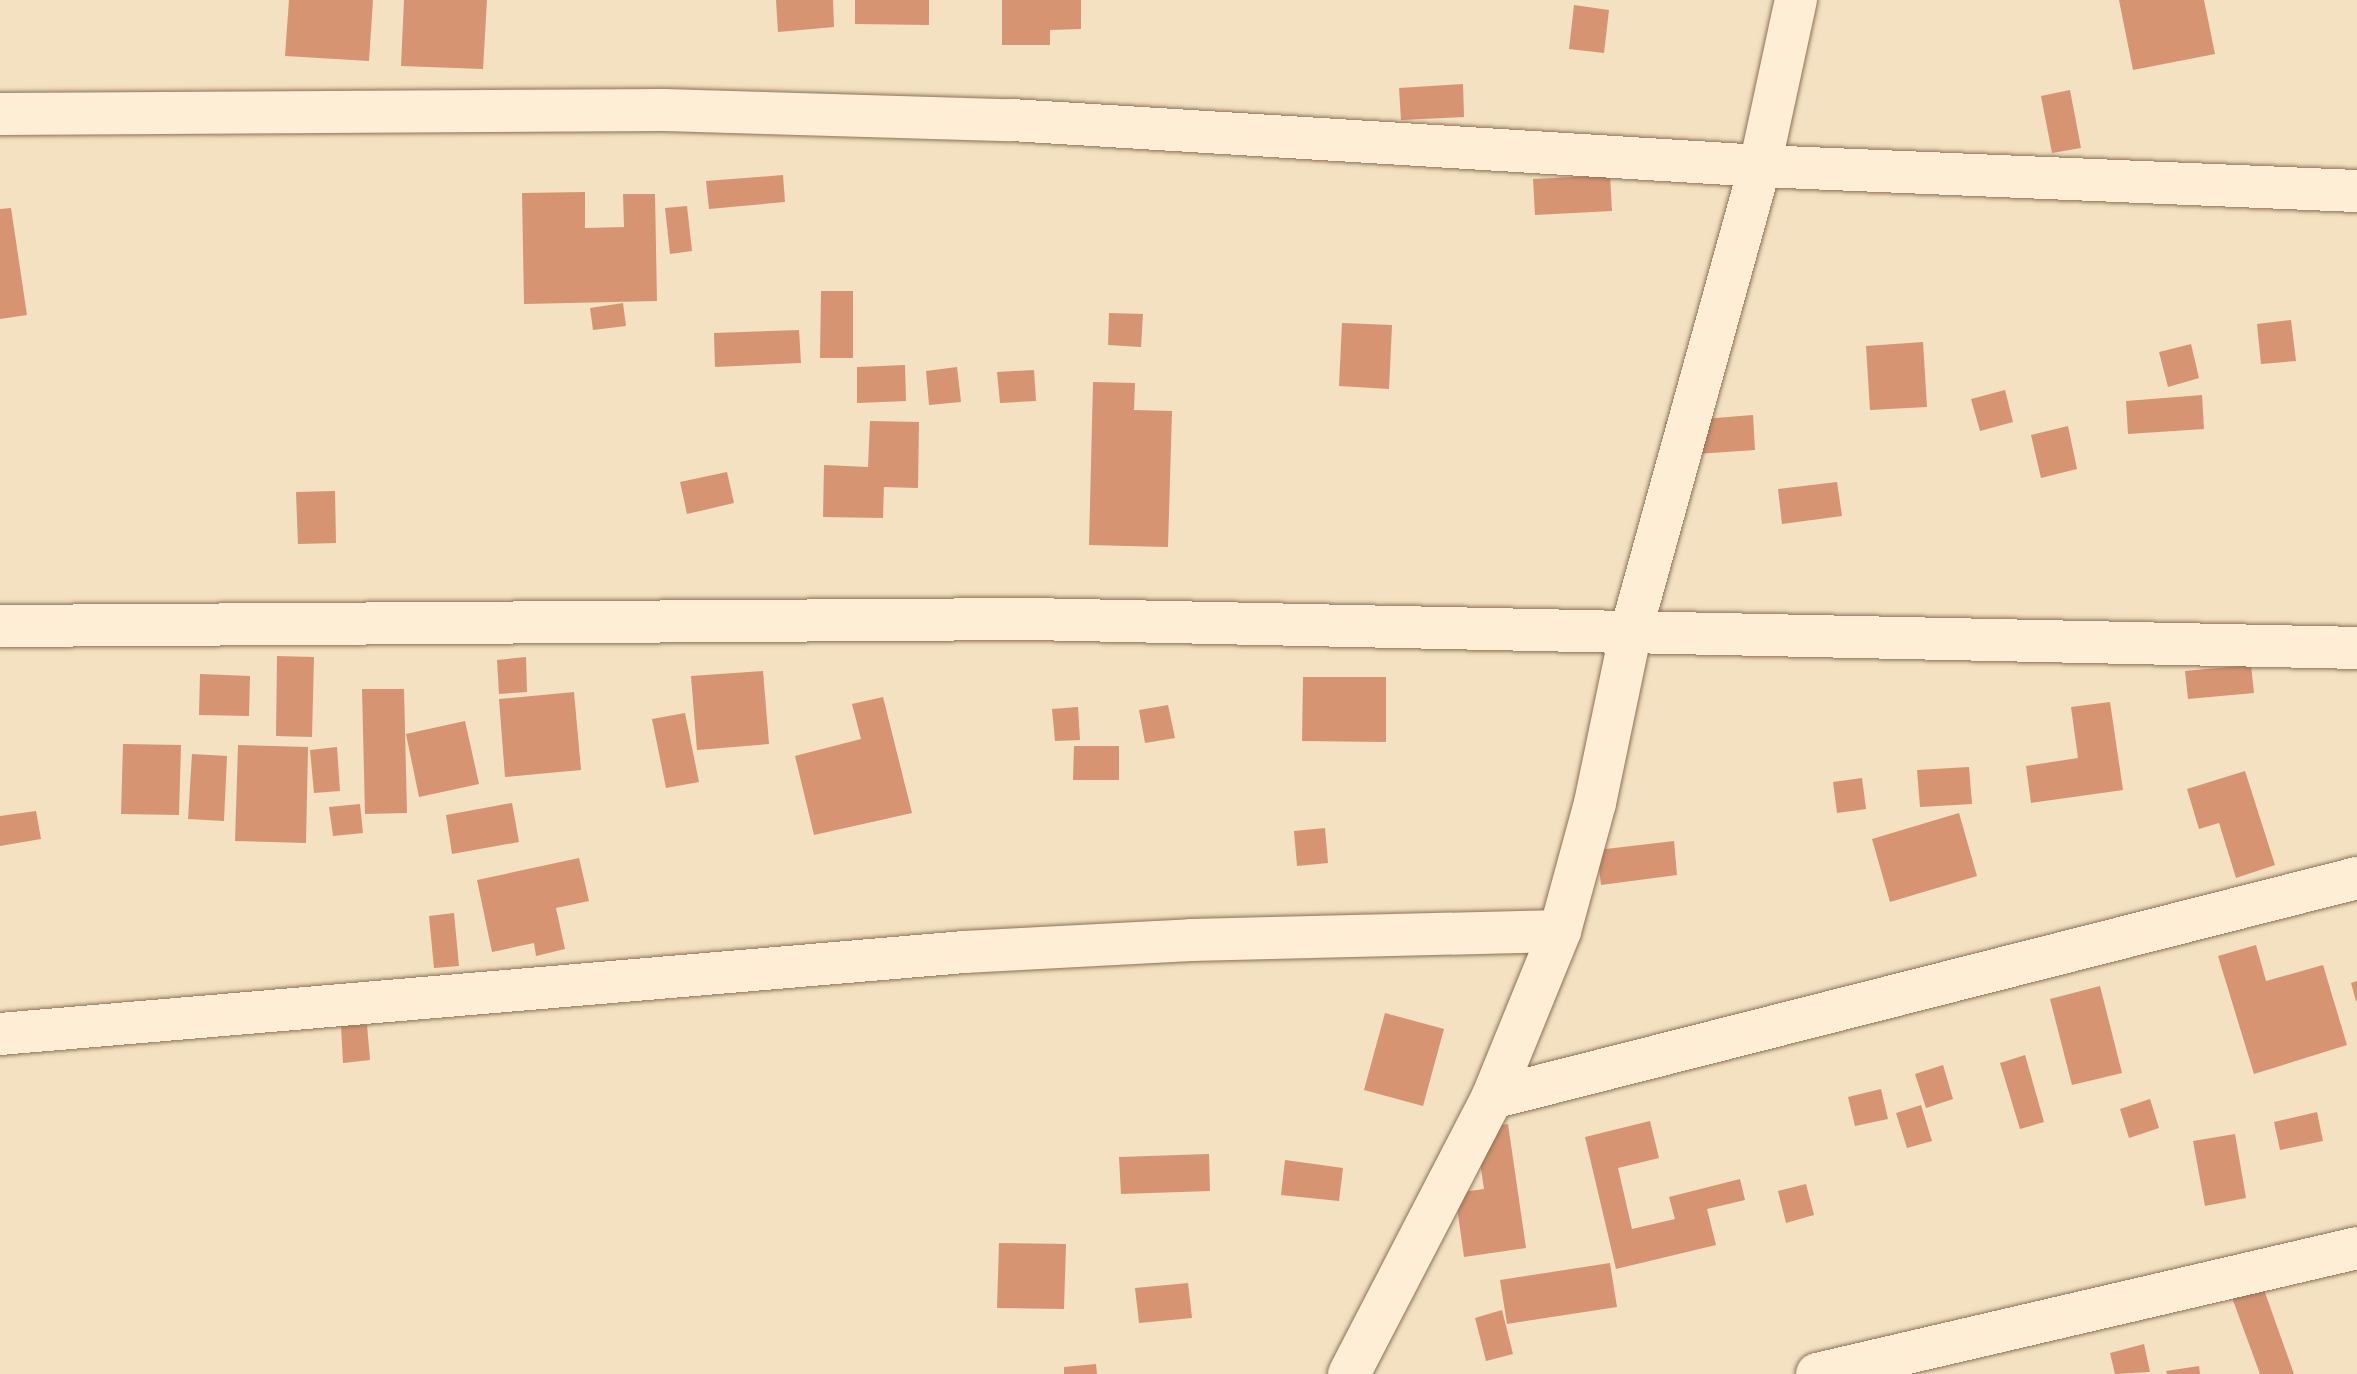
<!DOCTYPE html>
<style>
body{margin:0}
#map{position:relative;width:2357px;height:1374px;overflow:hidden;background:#f3e1c1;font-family:"PT Serif",serif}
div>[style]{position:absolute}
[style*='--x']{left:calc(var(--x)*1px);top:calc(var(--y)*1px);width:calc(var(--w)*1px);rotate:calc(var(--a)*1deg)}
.building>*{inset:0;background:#d69472}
.roads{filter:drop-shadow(0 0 2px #8f7056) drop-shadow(0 0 2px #8f7056)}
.street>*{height:42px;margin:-21px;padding:0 21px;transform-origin:21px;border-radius:21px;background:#fdeed5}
span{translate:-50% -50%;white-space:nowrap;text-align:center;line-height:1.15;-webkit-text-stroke:7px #faebd1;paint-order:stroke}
</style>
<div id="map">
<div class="building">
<div style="clip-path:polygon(289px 0,373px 0,369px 61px,285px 56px)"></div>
<div style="clip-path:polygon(404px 0,487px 0,483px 69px,401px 66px)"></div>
<div style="clip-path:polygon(776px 0,833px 0,834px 27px,778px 32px)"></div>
<div style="clip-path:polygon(855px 0,929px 0,929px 25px,855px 24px)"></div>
<div style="clip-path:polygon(1002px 0,1081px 0,1081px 29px,1050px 30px,1050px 45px,1002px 45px)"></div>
<div style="clip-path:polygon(2119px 0,2204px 0,2215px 54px,2133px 70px)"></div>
<div style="clip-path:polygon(1574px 5px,1609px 10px,1604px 53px,1569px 49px)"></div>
<div style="clip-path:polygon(1463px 84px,1464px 117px,1401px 120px,1399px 88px)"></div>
<div style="clip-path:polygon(2070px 90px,2081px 148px,2052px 153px,2041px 96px)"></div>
<div style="clip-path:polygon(783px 175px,785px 202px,709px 209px,706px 181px)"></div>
<div style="clip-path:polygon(1610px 175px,1612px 211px,1535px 215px,1533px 179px)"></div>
<div style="clip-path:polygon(585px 192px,585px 228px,624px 227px,623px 194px,655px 194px,657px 301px,524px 304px,522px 193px)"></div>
<div style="clip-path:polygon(687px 206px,692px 251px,670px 254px,665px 208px)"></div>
<div style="clip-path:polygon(11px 208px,27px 315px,0 319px,0 209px)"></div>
<div style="clip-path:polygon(821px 291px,853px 291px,853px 358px,820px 358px)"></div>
<div style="clip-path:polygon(623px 303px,626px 326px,593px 330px,590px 308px)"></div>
<div style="clip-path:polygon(1109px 313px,1143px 314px,1141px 347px,1108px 345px)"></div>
<div style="clip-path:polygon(2291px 320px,2296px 361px,2261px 364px,2257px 324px)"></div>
<div style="clip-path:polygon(1342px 323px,1392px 325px,1389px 389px,1339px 386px)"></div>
<div style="clip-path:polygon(799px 330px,801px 363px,715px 367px,714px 333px)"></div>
<div style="clip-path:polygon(1923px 342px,1927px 407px,1870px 410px,1866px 346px)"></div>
<div style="clip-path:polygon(2191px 344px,2199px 378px,2168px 387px,2159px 352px)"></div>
<div style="clip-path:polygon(905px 365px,906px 401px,857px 403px,857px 367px)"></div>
<div style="clip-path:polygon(957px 367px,961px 402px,929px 405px,926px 371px)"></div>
<div style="clip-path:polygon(1034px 370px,1036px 401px,1000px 403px,997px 372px)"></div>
<div style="clip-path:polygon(1093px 382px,1135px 383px,1134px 410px,1172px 411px,1168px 547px,1089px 545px)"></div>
<div style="clip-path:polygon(2005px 390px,2013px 422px,1980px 431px,1971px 399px)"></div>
<div style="clip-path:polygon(2202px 395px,2204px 429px,2128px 434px,2126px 401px)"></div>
<div style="clip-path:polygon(1753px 415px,1755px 450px,1668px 456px,1665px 422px)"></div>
<div style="clip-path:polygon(870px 421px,919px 422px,918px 488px,884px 487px,883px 518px,823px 517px,824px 465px,868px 467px)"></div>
<div style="clip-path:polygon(2068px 426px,2077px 469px,2041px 478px,2031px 435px)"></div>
<div style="clip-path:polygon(727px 472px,734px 503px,687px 514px,680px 482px)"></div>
<div style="clip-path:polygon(1837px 482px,1842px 516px,1782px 524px,1778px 489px)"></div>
<div style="clip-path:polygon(335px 491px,336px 543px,298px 544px,296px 492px)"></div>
<div style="clip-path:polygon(277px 656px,314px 657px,312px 737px,276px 736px)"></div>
<div style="clip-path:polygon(526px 657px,527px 692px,499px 694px,497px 660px)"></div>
<div style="clip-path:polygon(2251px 665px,2254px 693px,2188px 699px,2185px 671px)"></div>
<div style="clip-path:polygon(763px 671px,769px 744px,697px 750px,691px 676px)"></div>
<div style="clip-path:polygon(200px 674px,250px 676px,249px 716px,199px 715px)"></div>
<div style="clip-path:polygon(1303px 677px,1386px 677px,1386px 742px,1302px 741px)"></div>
<div style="clip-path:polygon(362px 689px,404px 689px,407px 813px,365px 814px)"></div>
<div style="clip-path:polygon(574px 692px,581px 770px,505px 777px,499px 699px)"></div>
<div style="clip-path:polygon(883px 697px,912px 813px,814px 835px,795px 756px,861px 739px,852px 704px)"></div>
<div style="clip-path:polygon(2110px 702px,2123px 790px,2031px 803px,2026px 766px,2078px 758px,2071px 707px)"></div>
<div style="clip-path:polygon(1168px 705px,1175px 738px,1145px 743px,1139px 710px)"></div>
<div style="clip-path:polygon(1078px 707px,1080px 740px,1055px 741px,1052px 709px)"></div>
<div style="clip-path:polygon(685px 713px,699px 782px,666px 788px,652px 719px)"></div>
<div style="clip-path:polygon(465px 721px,479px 784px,419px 797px,406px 734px)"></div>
<div style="clip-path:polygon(123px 744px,181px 745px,179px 815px,121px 814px)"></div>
<div style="clip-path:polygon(238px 745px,308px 747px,306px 843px,235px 841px)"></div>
<div style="clip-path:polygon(1074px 746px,1119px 746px,1119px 780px,1073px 780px)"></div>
<div style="clip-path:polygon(337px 747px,340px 791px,314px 793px,310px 750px)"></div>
<div style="clip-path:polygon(192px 754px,227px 756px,224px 821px,188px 819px)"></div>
<div style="clip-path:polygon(1969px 767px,1972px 804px,1920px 807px,1917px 770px)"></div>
<div style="clip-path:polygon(2245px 771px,2275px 865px,2236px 878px,2219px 823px,2199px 829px,2187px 789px)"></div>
<div style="clip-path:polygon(1862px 778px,1866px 809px,1837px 813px,1833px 782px)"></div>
<div style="clip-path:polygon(512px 803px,519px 842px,452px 854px,446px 815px)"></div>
<div style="clip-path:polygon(360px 804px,363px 833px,333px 836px,329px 807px)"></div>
<div style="clip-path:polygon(36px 811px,41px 839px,0 846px,0 816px)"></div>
<div style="clip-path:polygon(1959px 813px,1977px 876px,1890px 902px,1872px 839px)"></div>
<div style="clip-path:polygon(1325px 828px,1328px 863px,1297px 866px,1294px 831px)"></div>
<div style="clip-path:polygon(1674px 841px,1677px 875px,1601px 885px,1597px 850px)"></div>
<div style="clip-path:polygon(579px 858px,589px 901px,556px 908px,565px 949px,536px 956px,534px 943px,492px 952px,477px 880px)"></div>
<div style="clip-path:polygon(454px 913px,459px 966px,434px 968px,429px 916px)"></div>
<div style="clip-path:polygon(2256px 945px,2266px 981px,2323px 965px,2347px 1045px,2254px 1074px,2218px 956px)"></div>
<div style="clip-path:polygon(2357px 981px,2357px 1001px,2356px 1001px,2351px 983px)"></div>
<div style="clip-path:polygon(2100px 986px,2122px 1073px,2072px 1085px,2050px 999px)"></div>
<div style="clip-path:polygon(1385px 1013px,1444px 1029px,1423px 1106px,1364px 1090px)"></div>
<div style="clip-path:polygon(367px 1025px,370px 1060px,343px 1063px,341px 1026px)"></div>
<div style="clip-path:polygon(2025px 1055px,2044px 1122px,2020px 1129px,2000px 1063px)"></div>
<div style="clip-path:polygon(1943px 1065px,1953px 1099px,1926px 1108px,1915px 1074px)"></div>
<div style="clip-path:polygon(1881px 1089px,1888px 1119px,1855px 1126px,1848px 1097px)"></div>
<div style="clip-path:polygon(2150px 1099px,2159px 1128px,2129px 1138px,2120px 1109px)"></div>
<div style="clip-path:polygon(1921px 1105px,1932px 1141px,1907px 1148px,1896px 1113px)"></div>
<div style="clip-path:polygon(2317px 1112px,2323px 1141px,2280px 1150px,2274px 1122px)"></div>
<div style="clip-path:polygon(1650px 1121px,1659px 1158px,1618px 1168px,1632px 1229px,1675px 1219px,1669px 1197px,1740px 1179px,1745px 1200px,1707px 1209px,1716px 1245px,1616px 1269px,1585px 1137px)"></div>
<div style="clip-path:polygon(1508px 1124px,1526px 1248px,1464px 1257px,1455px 1193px,1484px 1189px,1475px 1129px)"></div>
<div style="clip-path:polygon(2235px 1134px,2246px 1198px,2205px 1206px,2193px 1141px)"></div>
<div style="clip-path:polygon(1209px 1154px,1210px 1191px,1121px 1194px,1119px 1157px)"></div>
<div style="clip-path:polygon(1285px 1160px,1343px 1168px,1339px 1201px,1281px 1195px)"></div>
<div style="clip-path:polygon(1806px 1184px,1814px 1215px,1786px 1223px,1778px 1191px)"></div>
<div style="clip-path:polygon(999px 1243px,1066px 1244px,1064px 1309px,997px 1308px)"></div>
<div style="clip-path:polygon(1610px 1263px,1617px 1307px,1507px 1324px,1500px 1280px)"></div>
<div style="clip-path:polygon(2258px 1273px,2294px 1374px,2260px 1374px,2227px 1284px)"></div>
<div style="clip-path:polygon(1188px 1283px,1192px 1318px,1139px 1323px,1135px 1288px)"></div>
<div style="clip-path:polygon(1502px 1310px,1513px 1354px,1486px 1361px,1475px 1318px)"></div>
<div style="clip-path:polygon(2144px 1344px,2150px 1372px,2115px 1374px,2110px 1353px)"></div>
<div style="clip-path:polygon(1096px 1364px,1097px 1374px,1064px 1374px,1064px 1367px)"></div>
<div style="clip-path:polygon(2199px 1366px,2200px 1374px,2167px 1374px,2166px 1371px)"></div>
</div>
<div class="roads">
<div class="street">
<div style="--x:0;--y:114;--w:664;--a:-0.35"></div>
<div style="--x:664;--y:110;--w:347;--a:1.7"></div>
<div style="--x:1011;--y:120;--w:750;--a:3.51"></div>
<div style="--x:1760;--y:166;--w:598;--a:2.4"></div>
<div style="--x:0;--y:626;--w:1031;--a:-0.39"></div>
<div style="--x:1031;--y:619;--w:1326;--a:1.25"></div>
<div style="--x:0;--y:1034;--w:967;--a:-4.86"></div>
<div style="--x:964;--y:952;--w:227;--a:-3"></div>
<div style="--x:1191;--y:940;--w:369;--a:-1.4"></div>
<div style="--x:1492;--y:1098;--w:893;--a:-14.27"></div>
<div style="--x:1349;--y:1374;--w:311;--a:-62.6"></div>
<div style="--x:1492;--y:1098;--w:180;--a:-67.8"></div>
<div style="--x:1560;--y:931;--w:133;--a:-74.7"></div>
<div style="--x:1595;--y:803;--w:176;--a:-78.2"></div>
<div style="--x:1631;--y:631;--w:483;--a:-74.5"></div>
<div style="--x:1760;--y:166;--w:170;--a:-77.8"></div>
<div style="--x:1817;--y:1374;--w:555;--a:-13.13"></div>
</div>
</div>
</div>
